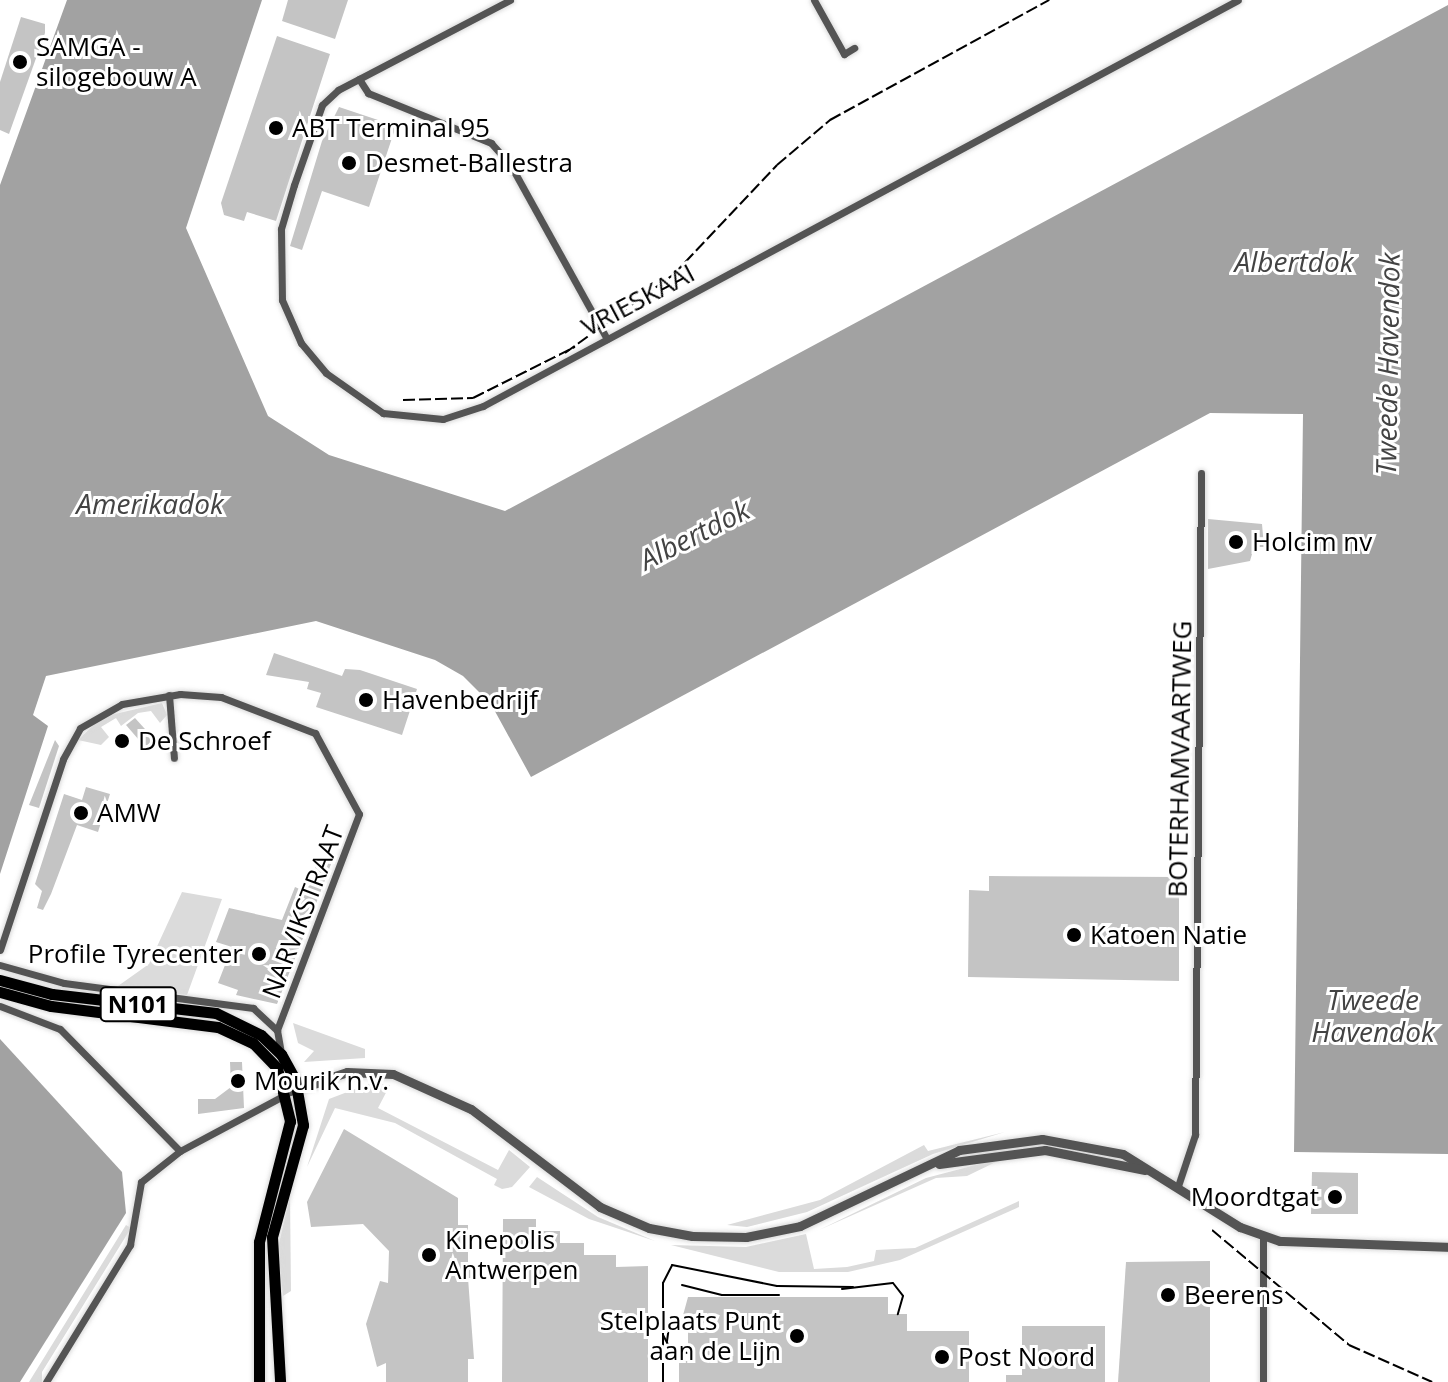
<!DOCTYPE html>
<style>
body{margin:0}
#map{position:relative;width:1448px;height:1382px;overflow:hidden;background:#fff;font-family:"Open Sans",sans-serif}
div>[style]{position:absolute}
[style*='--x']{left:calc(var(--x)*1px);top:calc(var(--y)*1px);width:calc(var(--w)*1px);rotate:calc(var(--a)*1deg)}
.green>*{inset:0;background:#dbdbdb}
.water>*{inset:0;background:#a2a2a2}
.building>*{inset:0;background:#c4c4c4}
.roads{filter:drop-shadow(0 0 2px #dbdbdb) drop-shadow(0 0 2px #dbdbdb)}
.minor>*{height:7px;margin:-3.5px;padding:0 3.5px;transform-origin:3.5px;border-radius:3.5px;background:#545454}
.tertiary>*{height:9px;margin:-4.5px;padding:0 4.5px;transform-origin:4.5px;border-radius:4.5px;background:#545454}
.primary>*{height:11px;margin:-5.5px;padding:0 5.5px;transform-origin:5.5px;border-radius:5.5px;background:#000}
.tram>*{height:2px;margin:-1px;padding:0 1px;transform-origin:1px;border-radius:1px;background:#000}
.rail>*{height:2px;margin-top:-1px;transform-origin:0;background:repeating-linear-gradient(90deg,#000 0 12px,transparent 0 16px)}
.dots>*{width:22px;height:22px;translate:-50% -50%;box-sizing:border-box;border:4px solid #fff;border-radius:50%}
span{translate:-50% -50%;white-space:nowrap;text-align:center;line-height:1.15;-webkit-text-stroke:6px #fff;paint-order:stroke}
.shield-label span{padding:2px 6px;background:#fff;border:2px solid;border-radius:6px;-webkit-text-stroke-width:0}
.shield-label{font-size:24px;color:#000;font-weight:700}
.poi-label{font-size:26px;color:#000}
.left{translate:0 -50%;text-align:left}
.right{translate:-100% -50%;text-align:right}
.street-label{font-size:26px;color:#000}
.water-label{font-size:28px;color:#434343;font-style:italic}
</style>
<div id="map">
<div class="green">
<div style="clip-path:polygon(162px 703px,167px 715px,160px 723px,151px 711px,138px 713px,121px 726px,116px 718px,101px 727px,109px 737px,101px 745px,78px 740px,102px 717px)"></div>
<div style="clip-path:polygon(182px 892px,222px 899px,187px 995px,118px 986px,149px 964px)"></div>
<div style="clip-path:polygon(293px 1023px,365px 1049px,365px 1058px,304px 1062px,314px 1051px,298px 1043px)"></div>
<div style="clip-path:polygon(371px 1083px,390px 1085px,378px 1108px,498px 1170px,509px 1150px,530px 1167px,512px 1187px,502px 1189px,494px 1185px,497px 1179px,395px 1123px,335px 1108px,307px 1167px,329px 1099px)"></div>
<div style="clip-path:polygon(1005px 1132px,933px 1154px,807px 1212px,747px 1227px,727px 1225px,820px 1200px,924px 1145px,928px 1151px)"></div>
<div style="clip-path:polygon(1006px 1157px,967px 1176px,936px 1178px,819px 1230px,926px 1178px)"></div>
<div style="clip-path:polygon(537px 1177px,598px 1217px,655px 1241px,589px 1219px,529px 1187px)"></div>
<div style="clip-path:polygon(290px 1196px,291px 1291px,283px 1296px,278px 1248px)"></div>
<div style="clip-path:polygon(1019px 1201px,1019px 1207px,900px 1260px,848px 1272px,779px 1272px,671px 1245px,746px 1247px,806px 1234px,814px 1269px,847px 1267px,874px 1261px,876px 1250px,915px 1248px)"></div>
<div style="clip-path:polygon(126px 1225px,131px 1228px,42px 1372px,42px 1382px,29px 1382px)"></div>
</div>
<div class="water">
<div style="clip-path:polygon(67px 0,262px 0,186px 228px,268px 416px,329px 455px,505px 511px,1448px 5px,1448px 1154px,1294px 1152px,1303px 414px,1210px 413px,531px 777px,491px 704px,463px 676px,435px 660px,316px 621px,46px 676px,33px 715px,48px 726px,0 874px,0 185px)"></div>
<div style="clip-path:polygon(0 1039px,122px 1172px,126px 1213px,20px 1382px,0 1382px)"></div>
</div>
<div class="building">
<div style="clip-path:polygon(288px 0,348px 0,335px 39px,282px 21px)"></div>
<div style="clip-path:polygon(21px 17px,45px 24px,45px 33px,9px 134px,0 130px,0 82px)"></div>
<div style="clip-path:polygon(277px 36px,330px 54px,276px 221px,247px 212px,244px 221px,224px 215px,221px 203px)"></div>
<div style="clip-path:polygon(339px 107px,396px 126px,369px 207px,322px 191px,302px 250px,290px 246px,322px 141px)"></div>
<div style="clip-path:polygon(1208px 519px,1262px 524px,1264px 547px,1254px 547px,1250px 561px,1208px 569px)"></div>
<div style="clip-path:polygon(274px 653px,342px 676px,345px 669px,360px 670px,417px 689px,402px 735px,316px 707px,321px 693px,307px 689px,309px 682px,266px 675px)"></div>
<div style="clip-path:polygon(135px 718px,154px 739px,145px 747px,126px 725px)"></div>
<div style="clip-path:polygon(55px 740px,59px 746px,39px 808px,29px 805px)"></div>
<div style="clip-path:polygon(86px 787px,110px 794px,98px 832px,77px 825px,51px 894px,43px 910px,37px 908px,42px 891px,35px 884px,64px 794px,82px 800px)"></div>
<div style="clip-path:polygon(317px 858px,331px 864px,309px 922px,294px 917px,288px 932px,303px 938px,277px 1004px,236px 995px,238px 990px,218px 983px,232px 947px,216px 942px,229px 908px,282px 920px,295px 887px,304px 891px,312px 883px)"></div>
<div style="clip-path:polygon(989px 876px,1179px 877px,1179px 981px,968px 977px,969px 890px,989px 891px)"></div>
<div style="clip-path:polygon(230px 1062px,242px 1062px,244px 1108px,198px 1114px,198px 1099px,215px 1099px,231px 1087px)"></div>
<div style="clip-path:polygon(344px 1129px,458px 1198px,458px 1225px,468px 1225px,468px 1266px,474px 1266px,474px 1278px,468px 1278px,474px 1359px,468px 1359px,468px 1382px,386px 1382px,386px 1363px,377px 1367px,366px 1324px,380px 1281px,388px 1283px,389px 1251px,363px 1224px,311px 1227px,307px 1202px)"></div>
<div style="clip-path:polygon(1312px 1172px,1358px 1173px,1358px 1214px,1311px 1214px)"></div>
<div style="clip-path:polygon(503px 1219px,536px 1219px,536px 1231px,560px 1231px,560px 1243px,584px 1243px,584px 1255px,616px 1255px,616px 1267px,648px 1266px,648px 1382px,502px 1382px)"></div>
<div style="clip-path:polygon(1210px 1261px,1210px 1382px,1118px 1382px,1126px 1262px)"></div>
<div style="clip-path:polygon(688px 1297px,888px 1297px,888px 1314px,907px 1314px,907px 1331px,969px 1331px,969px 1382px,679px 1382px,679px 1361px,688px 1361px,688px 1319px,682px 1319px)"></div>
<div style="clip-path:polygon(1022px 1326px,1105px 1326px,1105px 1382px,1006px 1382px,1006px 1375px,1022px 1375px)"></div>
</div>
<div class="roads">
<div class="minor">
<div style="--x:510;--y:0;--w:194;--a:152.4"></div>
<div style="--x:338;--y:90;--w:22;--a:137"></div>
<div style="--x:322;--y:105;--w:85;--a:109.3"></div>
<div style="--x:294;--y:185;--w:46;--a:106.5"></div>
<div style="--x:281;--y:229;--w:71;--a:89.2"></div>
<div style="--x:282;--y:300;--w:47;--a:66.2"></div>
<div style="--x:301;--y:343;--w:39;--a:50"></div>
<div style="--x:326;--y:373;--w:70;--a:35.1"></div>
<div style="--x:383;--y:413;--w:60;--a:5.7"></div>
<div style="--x:443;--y:419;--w:42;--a:-18"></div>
<div style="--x:483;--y:406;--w:857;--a:-28.27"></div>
<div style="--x:814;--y:0;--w:62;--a:60.9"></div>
<div style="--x:844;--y:54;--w:12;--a:-31"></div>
<div style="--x:359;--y:79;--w:17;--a:57"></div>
<div style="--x:368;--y:93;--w:133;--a:22.1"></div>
<div style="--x:491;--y:143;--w:28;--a:48"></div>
<div style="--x:510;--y:164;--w:200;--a:61"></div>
<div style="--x:169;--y:695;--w:63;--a:85.5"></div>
<div style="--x:0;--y:950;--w:201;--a:-71.7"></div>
<div style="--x:63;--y:759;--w:35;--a:-61"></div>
<div style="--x:80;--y:728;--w:48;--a:-29.7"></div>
<div style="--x:122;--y:704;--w:59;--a:-9.8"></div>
<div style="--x:180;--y:694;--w:41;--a:4.2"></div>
<div style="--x:221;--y:697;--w:101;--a:21"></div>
<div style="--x:315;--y:733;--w:92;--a:61.5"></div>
<div style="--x:359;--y:814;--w:231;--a:110.8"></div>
<div style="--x:0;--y:965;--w:66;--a:15.7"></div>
<div style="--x:64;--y:983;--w:191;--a:7.5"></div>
<div style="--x:253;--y:1008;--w:33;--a:43"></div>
<div style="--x:277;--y:1030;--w:23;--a:80"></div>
<div style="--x:0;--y:1006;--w:64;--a:21"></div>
<div style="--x:60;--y:1029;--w:171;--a:45.5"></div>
<div style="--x:1178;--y:1186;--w:54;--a:-71.6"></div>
<div style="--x:1195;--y:1135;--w:662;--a:-89.48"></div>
<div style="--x:46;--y:1382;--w:161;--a:-58.5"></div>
<div style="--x:130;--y:1245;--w:64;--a:-80.1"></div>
<div style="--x:141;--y:1182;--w:50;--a:-38.5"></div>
<div style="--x:180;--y:1151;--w:117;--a:-28.1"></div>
<div style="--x:1263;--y:1382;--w:146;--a:-90"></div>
</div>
<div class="tertiary">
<div style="--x:297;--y:1088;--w:36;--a:-14"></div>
<div style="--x:287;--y:1092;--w:63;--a:-18.4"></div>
<div style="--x:347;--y:1072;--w:46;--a:2.5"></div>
<div style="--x:393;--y:1074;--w:85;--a:24.2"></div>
<div style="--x:471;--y:1109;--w:162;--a:37.2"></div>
<div style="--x:600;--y:1207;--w:53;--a:23.2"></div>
<div style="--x:649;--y:1228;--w:44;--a:10.5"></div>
<div style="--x:692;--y:1236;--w:54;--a:1.1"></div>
<div style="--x:746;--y:1237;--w:55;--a:-11.5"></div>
<div style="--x:800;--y:1226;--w:176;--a:-25.5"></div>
<div style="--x:959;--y:1150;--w:84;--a:-7.5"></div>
<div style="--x:1042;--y:1139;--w:82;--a:10.5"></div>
<div style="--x:1123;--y:1154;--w:138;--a:32"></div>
<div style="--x:1240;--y:1227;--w:42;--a:19.3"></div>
<div style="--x:1280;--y:1241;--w:168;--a:2"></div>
<div style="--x:939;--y:1164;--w:107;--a:-7.5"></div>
<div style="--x:1045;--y:1150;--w:102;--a:11.3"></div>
</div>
<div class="primary">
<div style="--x:0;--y:980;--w:54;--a:15.1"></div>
<div style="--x:52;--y:994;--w:165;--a:6.6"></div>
<div style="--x:216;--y:1013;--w:50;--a:26.1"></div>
<div style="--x:261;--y:1035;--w:28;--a:44"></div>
<div style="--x:281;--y:1054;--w:29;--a:61"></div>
<div style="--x:295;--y:1079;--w:47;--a:80.1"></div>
<div style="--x:303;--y:1125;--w:116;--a:105.5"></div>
<div style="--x:272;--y:1237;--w:145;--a:86.8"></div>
<div style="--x:0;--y:992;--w:53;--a:15.4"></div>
<div style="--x:51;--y:1006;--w:168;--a:7.2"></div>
<div style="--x:218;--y:1027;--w:38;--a:25"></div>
<div style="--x:253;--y:1043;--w:35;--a:46"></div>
<div style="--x:277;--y:1068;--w:55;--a:76.2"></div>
<div style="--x:290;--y:1121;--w:125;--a:104.4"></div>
<div style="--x:259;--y:1242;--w:140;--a:90"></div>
</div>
</div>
<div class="tram">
<div style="--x:682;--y:1285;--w:41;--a:14"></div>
<div style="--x:722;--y:1295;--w:57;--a:0"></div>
<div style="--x:842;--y:1289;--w:51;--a:-6.7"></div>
<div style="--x:893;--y:1283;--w:16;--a:52"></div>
<div style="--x:903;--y:1296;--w:19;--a:106"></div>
<div style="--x:663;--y:1335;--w:17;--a:62"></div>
<div style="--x:671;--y:1350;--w:17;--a:10"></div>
<div style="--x:667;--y:1341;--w:15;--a:-82"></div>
<div style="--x:669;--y:1326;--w:16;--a:-35"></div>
<div style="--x:663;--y:1382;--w:99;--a:-90"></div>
<div style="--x:663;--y:1283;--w:20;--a:-63"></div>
<div style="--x:672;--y:1265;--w:107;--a:11.3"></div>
<div style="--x:777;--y:1286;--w:76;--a:0.8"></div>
</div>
<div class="rail">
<div style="--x:565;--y:353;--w:135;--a:-35.9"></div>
<div style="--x:674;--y:274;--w:150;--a:-46.6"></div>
<div style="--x:777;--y:165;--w:70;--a:-40.3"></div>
<div style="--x:830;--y:120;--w:250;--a:-28.7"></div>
<div style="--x:403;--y:400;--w:70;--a:-1.6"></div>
<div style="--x:473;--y:398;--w:114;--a:-26.6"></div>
<div style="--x:1212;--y:1230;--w:179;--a:40"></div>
<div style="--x:1349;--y:1345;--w:91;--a:24"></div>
</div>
<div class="dots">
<div style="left:20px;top:62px;background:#000"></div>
<div style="left:276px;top:128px;background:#000"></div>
<div style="left:349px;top:163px;background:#000"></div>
<div style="left:1236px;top:542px;background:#000"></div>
<div style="left:366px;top:700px;background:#000"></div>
<div style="left:122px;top:741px;background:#000"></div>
<div style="left:81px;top:813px;background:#000"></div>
<div style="left:1074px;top:935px;background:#000"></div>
<div style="left:259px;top:954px;background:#000"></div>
<div style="left:238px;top:1081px;background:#000"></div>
<div style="left:1335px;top:1197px;background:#000"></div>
<div style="left:429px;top:1255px;background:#000"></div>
<div style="left:1168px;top:1295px;background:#000"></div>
<div style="left:797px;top:1336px;background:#000"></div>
<div style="left:942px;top:1357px;background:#000"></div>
</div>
<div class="shield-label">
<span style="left:138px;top:1004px">N101</span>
</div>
<div class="poi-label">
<span class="left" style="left:36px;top:62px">SAMGA -<br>silogebouw A</span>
<span class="left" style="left:292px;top:128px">ABT Terminal 95</span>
<span class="left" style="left:365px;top:163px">Desmet-Ballestra</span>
<span class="left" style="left:1252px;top:542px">Holcim nv</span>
<span class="left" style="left:382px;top:700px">Havenbedrijf</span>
<span class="left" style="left:138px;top:741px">De Schroef</span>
<span class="left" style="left:97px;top:813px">AMW</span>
<span class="left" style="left:1090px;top:935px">Katoen Natie</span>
<span class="right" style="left:243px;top:954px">Profile Tyrecenter</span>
<span class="left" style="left:254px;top:1081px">Mourik n.v.</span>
<span class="right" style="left:1319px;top:1197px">Moordtgat</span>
<span class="left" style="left:445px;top:1255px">Kinepolis<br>Antwerpen</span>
<span class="left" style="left:1184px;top:1295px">Beerens</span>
<span class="right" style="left:781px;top:1336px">Stelplaats Punt<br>aan de Lijn</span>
<span class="left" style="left:958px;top:1357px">Post Noord</span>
</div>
<div class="street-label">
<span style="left:638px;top:300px;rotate:-28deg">VRIESKAAI</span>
<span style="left:1180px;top:759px;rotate:-89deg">BOTERHAMVAARTWEG</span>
<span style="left:303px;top:912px;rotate:-69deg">NARVIKSTRAAT</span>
</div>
<div class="water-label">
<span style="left:1294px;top:261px">Albertdok</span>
<span style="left:1387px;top:364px;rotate:-89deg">Tweede Havendok</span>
<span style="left:150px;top:503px">Amerikadok</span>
<span style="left:694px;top:534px;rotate:-27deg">Albertdok</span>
<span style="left:1373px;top:1015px">Tweede<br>Havendok</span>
</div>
</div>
